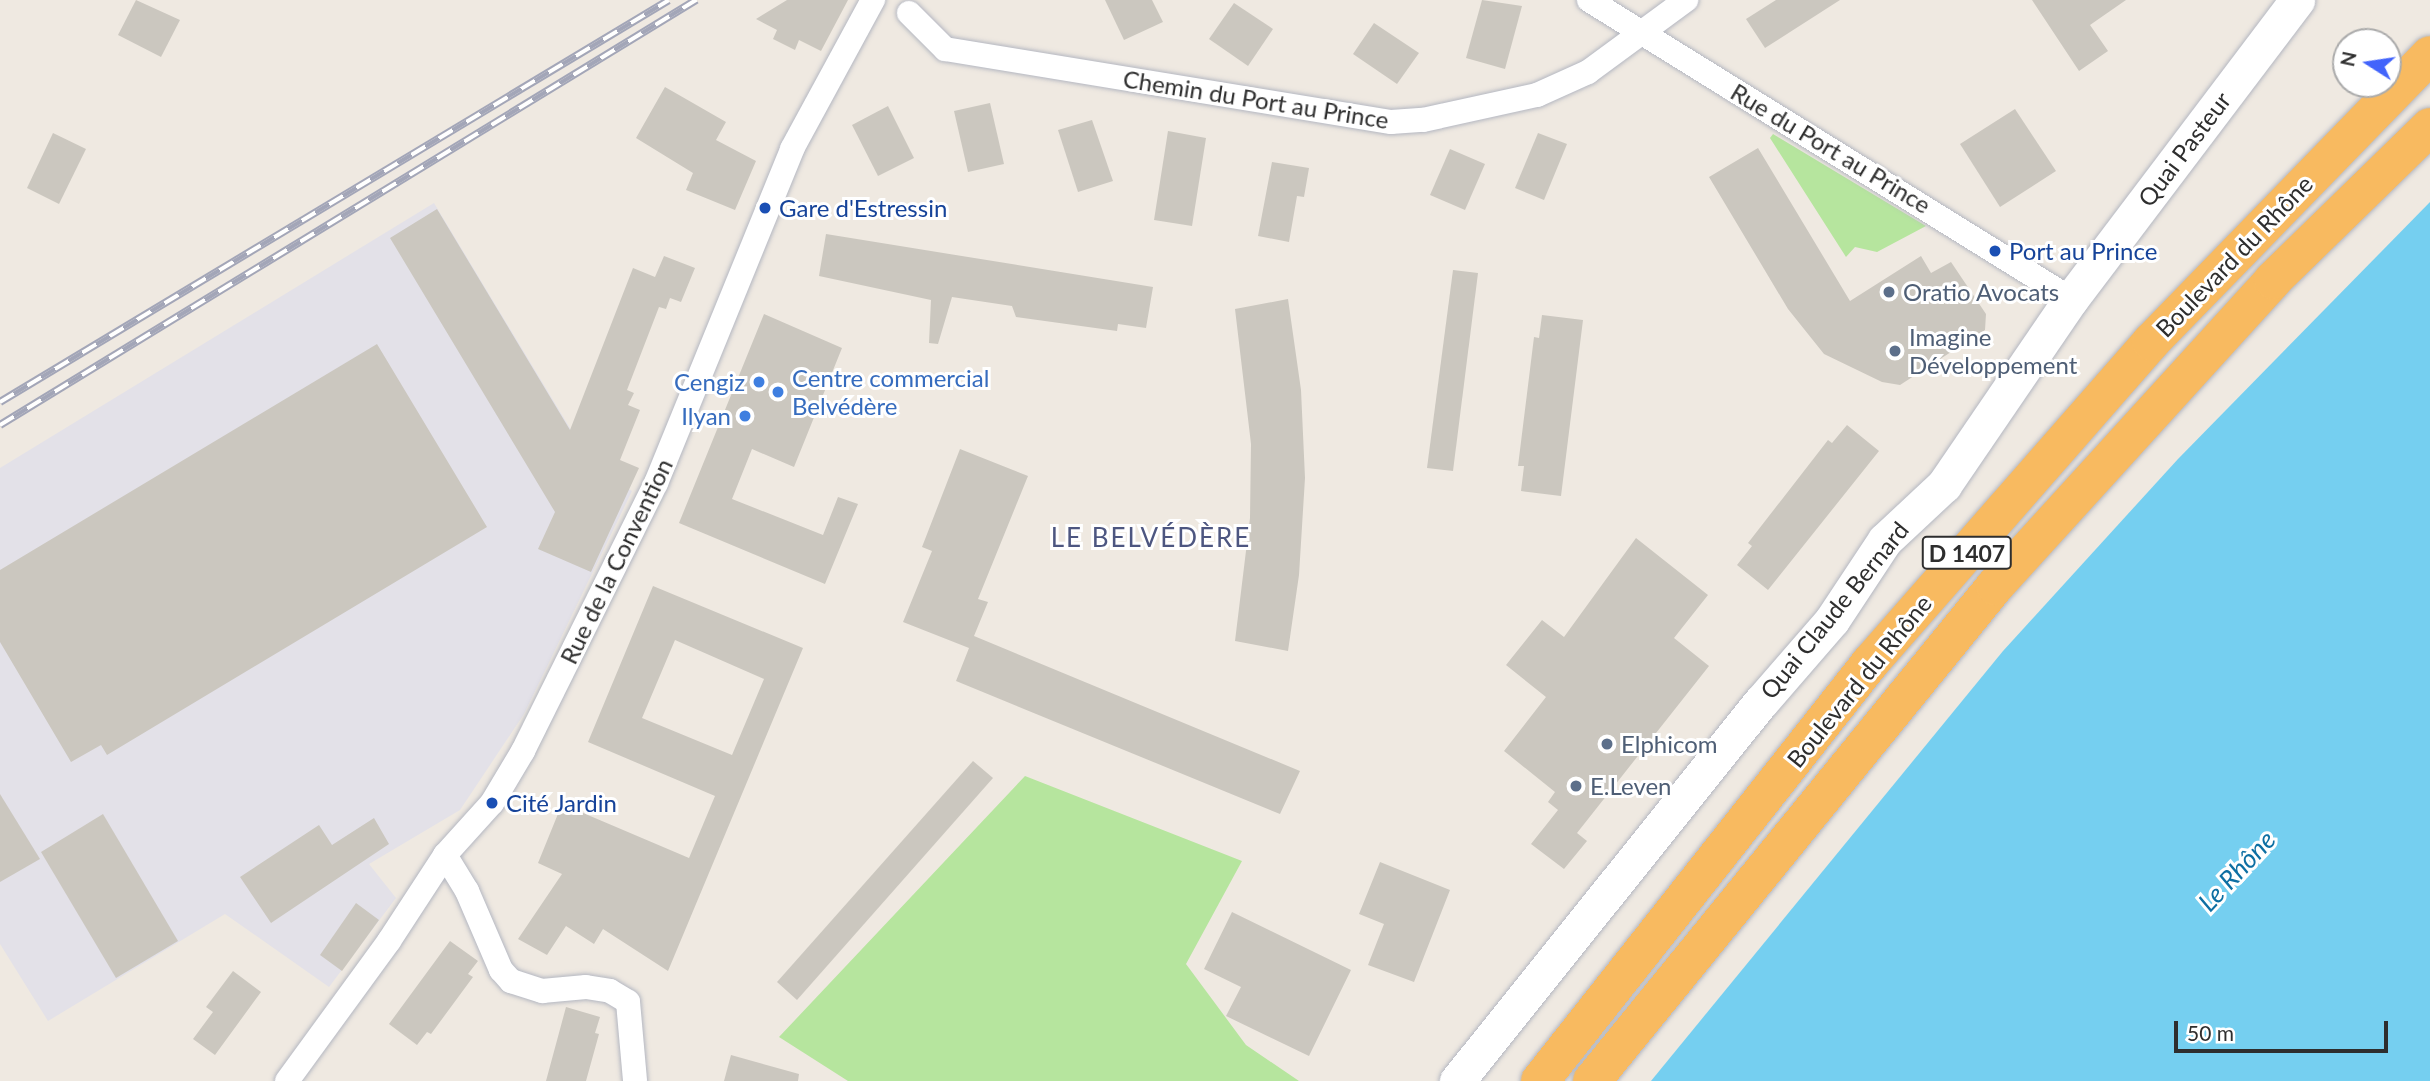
<!DOCTYPE html>
<meta charset="utf-8">
<style>
body{margin:0}
#map{position:relative;width:2430px;height:1081px;overflow:hidden;background:#efe9e1;font-family:Lato,sans-serif}
div>[style]{position:absolute}
[style*='--x']{left:calc(var(--x)*1px);top:calc(var(--y)*1px);width:calc(var(--w)*1px);rotate:calc(var(--a)*1deg)}
.industrial>*{inset:0;background:#e3e1e8}
.green>*{inset:0;background:#b6e59e}
.water>*{inset:0;background:#75cff0}
.building>*{inset:0;background:#cbc7bf}
.roads{filter:drop-shadow(0 0 2px #b4b7c1) drop-shadow(0 0 2px #b4b7c1)}
.minor>*{height:24px;margin:-12px;padding:0 12px;transform-origin:12px;border-radius:12px;background:#fff}
.secondary>*{height:35px;margin:-17.5px;padding:0 17.5px;transform-origin:17.5px;border-radius:17.5px;background:#fff}
.trunk>*{height:38px;margin:-19px;padding:0 19px;transform-origin:19px;border-radius:19px;background:#f8ba60}
.rail>*{height:8px;margin-top:-4px;transform-origin:0;background:repeating-linear-gradient(90deg,#fff 0 16px,#a3a6b8 0 32px);box-sizing:border-box;border-block:2px solid #a3a6b8}
.dots>*{width:19px;height:19px;translate:-50% -50%;box-sizing:border-box;border:4px solid #fff;border-radius:50%}
span{translate:-50% -50%;white-space:nowrap;text-align:center;line-height:1.15;-webkit-text-stroke:6px #fff;paint-order:stroke}
.shield-label span{padding:2px 5px;background:#fff;border:2px solid;border-radius:5px;-webkit-text-stroke-width:0}
.shield-label{font-size:23px;color:#2e2e2e;font-weight:700}
.street-label{font-size:24px;color:#2e2e2e}
.transit-label{font-size:24px;color:#164399}
.left{translate:0 -50%;text-align:left}
.service-label{font-size:24px;color:#4e5e75}
.shop-label{font-size:24px;color:#366cbe}
.right{translate:-100% -50%;text-align:right}
.neighbourhood-label{font-size:26px;color:#4d5680;letter-spacing:2px}
.water-label{font-size:26px;color:#0d6fa3;font-style:italic}
.north{position:absolute;left:2332px;top:28px;width:70px;height:70px;box-sizing:border-box;background:#fff;border:2px solid #ababab;border-radius:50%;rotate:282deg;font-size:19px;font-weight:700;line-height:28px;text-align:center;color:#2e2e2e}
.north::after{content:'';display:block;margin:auto;width:24px;height:32px;background:#4264fb;clip-path:polygon(50% 0,100% 100%,50% 72%,0 100%)}
.scale{position:absolute;left:2174px;top:1021px;width:214px;height:32px;box-sizing:border-box;border:4px solid #2e2e2e;border-top:0;padding-left:9px;font-size:21px;line-height:24px;white-space:nowrap;color:#2e2e2e;-webkit-text-stroke:5px #fff;paint-order:stroke}
</style>
<div id="map">
<div class="industrial">
<div style="clip-path:polygon(434px 203px,594px 468px,632px 491px,524px 714px,460px 810px,369px 864px,396px 898px,329px 987px,225px 914px,48px 1021px,0 944px,0 468px)"></div>
</div>
<div class="green">
<div style="clip-path:polygon(1773px 134px,1926px 226px,1877px 252px,1855px 247px,1846px 257px,1770px 138px)"></div>
<div style="clip-path:polygon(1025px 776px,1242px 861px,1186px 964px,1246px 1045px,1299px 1081px,848px 1081px,779px 1037px)"></div>
</div>
<div class="water">
<div style="clip-path:polygon(2430px 202px,2430px 1081px,1651px 1081px,2003px 651px,2178px 459px)"></div>
</div>
<div class="building">
<div style="clip-path:polygon(136px 0,180px 20px,161px 57px,118px 35px)"></div>
<div style="clip-path:polygon(787px 0,848px 0,821px 51px,799px 40px,795px 50px,773px 39px,777px 30px,756px 19px)"></div>
<div style="clip-path:polygon(1105px 0,1152px 0,1163px 22px,1124px 40px)"></div>
<div style="clip-path:polygon(1482px 0,1522px 6px,1505px 69px,1466px 58px)"></div>
<div style="clip-path:polygon(1776px 0,1840px 0,1765px 48px,1746px 19px)"></div>
<div style="clip-path:polygon(2032px 0,2126px 0,2090px 25px,2108px 51px,2079px 71px)"></div>
<div style="clip-path:polygon(1234px 3px,1273px 29px,1248px 66px,1209px 39px)"></div>
<div style="clip-path:polygon(1374px 23px,1419px 53px,1397px 84px,1353px 54px)"></div>
<div style="clip-path:polygon(665px 87px,726px 122px,716px 140px,756px 161px,735px 210px,686px 190px,693px 173px,636px 138px)"></div>
<div style="clip-path:polygon(990px 103px,1004px 164px,968px 172px,954px 111px)"></div>
<div style="clip-path:polygon(888px 106px,914px 158px,878px 176px,852px 125px)"></div>
<div style="clip-path:polygon(2015px 109px,2056px 171px,2000px 207px,1960px 144px)"></div>
<div style="clip-path:polygon(1092px 120px,1113px 181px,1078px 192px,1058px 130px)"></div>
<div style="clip-path:polygon(1168px 131px,1206px 138px,1192px 226px,1154px 220px)"></div>
<div style="clip-path:polygon(53px 133px,86px 149px,59px 204px,27px 188px)"></div>
<div style="clip-path:polygon(1538px 133px,1567px 144px,1544px 200px,1515px 188px)"></div>
<div style="clip-path:polygon(1758px 148px,1850px 301px,1921px 256px,1931px 273px,1951px 262px,1986px 314px,1985px 330px,1900px 385px,1882px 382px,1824px 354px,1788px 309px,1709px 177px)"></div>
<div style="clip-path:polygon(1450px 149px,1485px 164px,1465px 210px,1430px 195px)"></div>
<div style="clip-path:polygon(1272px 162px,1309px 168px,1304px 197px,1297px 196px,1289px 242px,1258px 236px)"></div>
<div style="clip-path:polygon(437px 209px,570px 430px,633px 268px,655px 277px,664px 256px,695px 268px,681px 302px,670px 298px,666px 309px,659px 307px,627px 390px,634px 393px,628px 405px,640px 410px,620px 460px,639px 468px,591px 572px,538px 549px,555px 512px,390px 238px)"></div>
<div style="clip-path:polygon(826px 234px,1153px 287px,1146px 328px,1118px 324px,1117px 331px,1016px 317px,1012px 306px,952px 297px,938px 344px,929px 343px,931px 300px,819px 276px)"></div>
<div style="clip-path:polygon(1453px 270px,1478px 273px,1453px 471px,1427px 468px)"></div>
<div style="clip-path:polygon(1288px 299px,1301px 390px,1305px 478px,1299px 575px,1288px 651px,1235px 641px,1250px 518px,1251px 444px,1235px 309px)"></div>
<div style="clip-path:polygon(764px 314px,842px 348px,794px 467px,752px 449px,732px 499px,823px 535px,838px 497px,858px 504px,825px 584px,679px 523px)"></div>
<div style="clip-path:polygon(1542px 315px,1583px 320px,1561px 496px,1521px 491px,1524px 466px,1518px 466px,1534px 337px,1539px 338px)"></div>
<div style="clip-path:polygon(377px 344px,487px 527px,107px 755px,101px 745px,71px 762px,0 642px,0 570px)"></div>
<div style="clip-path:polygon(1847px 425px,1879px 451px,1768px 590px,1737px 565px,1752px 546px,1748px 543px,1828px 440px,1832px 443px)"></div>
<div style="clip-path:polygon(960px 449px,1028px 476px,978px 599px,988px 602px,974px 636px,1300px 771px,1280px 814px,956px 681px,969px 648px,903px 622px,932px 551px,922px 547px)"></div>
<div style="clip-path:polygon(1636px 538px,1708px 595px,1674px 638px,1709px 666px,1577px 833px,1587px 841px,1564px 869px,1531px 844px,1558px 810px,1548px 802px,1555px 792px,1504px 751px,1546px 697px,1506px 665px,1542px 620px,1564px 637px)"></div>
<div style="clip-path:polygon(evenodd,653px 586px,803px 648px,668px 971px,603px 929px,594px 944px,566px 926px,547px 955px,518px 939px,562px 874px,538px 863px,562px 804px,689px 858px,715px 796px,588px 742px,653px 586px,675px 640px,764px 679px,732px 755px,642px 718px,675px 640px)"></div>
<div style="clip-path:polygon(973px 761px,993px 778px,797px 1000px,777px 982px)"></div>
<div style="clip-path:polygon(0 794px,40px 859px,0 882px)"></div>
<div style="clip-path:polygon(103px 814px,178px 941px,116px 978px,41px 852px)"></div>
<div style="clip-path:polygon(374px 818px,389px 844px,271px 923px,240px 877px,319px 825px,332px 845px)"></div>
<div style="clip-path:polygon(1380px 862px,1450px 890px,1414px 982px,1368px 965px,1384px 924px,1359px 914px)"></div>
<div style="clip-path:polygon(356px 903px,379px 920px,342px 971px,320px 955px)"></div>
<div style="clip-path:polygon(1232px 912px,1351px 970px,1309px 1056px,1226px 1016px,1241px 987px,1204px 969px)"></div>
<div style="clip-path:polygon(450px 941px,478px 961px,468px 974px,473px 977px,431px 1034px,427px 1032px,417px 1045px,389px 1024px)"></div>
<div style="clip-path:polygon(233px 971px,261px 992px,215px 1055px,193px 1039px,213px 1012px,206px 1007px)"></div>
<div style="clip-path:polygon(566px 1007px,600px 1017px,595px 1033px,599px 1034px,586px 1081px,546px 1081px)"></div>
<div style="clip-path:polygon(731px 1055px,799px 1074px,798px 1081px,724px 1081px)"></div>
</div>
<div class="roads">
<div class="minor">
<div style="--x:1589;--y:0;--w:567;--a:31.81"></div>
<div style="--x:909;--y:13;--w:51;--a:45"></div>
<div style="--x:945;--y:49;--w:452;--a:9.3"></div>
<div style="--x:1391;--y:122;--w:32;--a:-4"></div>
<div style="--x:1423;--y:120;--w:117;--a:-12.4"></div>
<div style="--x:1537;--y:95;--w:56;--a:-24.3"></div>
<div style="--x:1588;--y:72;--w:122;--a:-36.3"></div>
<div style="--x:445;--y:855;--w:42;--a:58.6"></div>
<div style="--x:467;--y:891;--w:86;--a:66.7"></div>
<div style="--x:501;--y:970;--w:15;--a:48"></div>
<div style="--x:511;--y:981;--w:33;--a:18"></div>
<div style="--x:542;--y:991;--w:44;--a:-5.2"></div>
<div style="--x:586;--y:987;--w:24;--a:9"></div>
<div style="--x:610;--y:991;--w:21;--a:31"></div>
<div style="--x:628;--y:1002;--w:79;--a:84.9"></div>
<div style="--x:287;--y:1081;--w:173;--a:-53.9"></div>
<div style="--x:389;--y:941;--w:103;--a:-56.9"></div>
<div style="--x:445;--y:855;--w:70;--a:-47.9"></div>
<div style="--x:492;--y:803;--w:61;--a:-59.2"></div>
<div style="--x:523;--y:751;--w:299;--a:-63.6"></div>
<div style="--x:656;--y:483;--w:361;--a:-67.8"></div>
<div style="--x:792;--y:149;--w:170;--a:-61.5"></div>
</div>
<div class="secondary">
<div style="--x:1457;--y:1081;--w:486;--a:-51.3"></div>
<div style="--x:1761;--y:702;--w:108;--a:-49.1"></div>
<div style="--x:1832;--y:620;--w:96;--a:-56.5"></div>
<div style="--x:1885;--y:540;--w:81;--a:-43"></div>
<div style="--x:1944;--y:485;--w:225;--a:-55.7"></div>
<div style="--x:2071;--y:299;--w:375;--a:-52.9"></div>
</div>
<div class="trunk">
<div style="--x:1540;--y:1081;--w:533;--a:-51.71"></div>
<div style="--x:1870;--y:663;--w:427;--a:-48.8"></div>
<div style="--x:2151;--y:342;--w:400;--a:-45.8"></div>
<div style="--x:1592;--y:1081;--w:638;--a:-50.85"></div>
<div style="--x:1995;--y:586;--w:413;--a:-47.7"></div>
<div style="--x:2273;--y:280;--w:219;--a:-44.3"></div>
</div>
</div>
<div class="rail">
<div style="--x:0;--y:402;--w:780;--a:-31"></div>
<div style="--x:0;--y:425;--w:816;--a:-31.41"></div>
</div>
<div class="dots">
<div style="left:765px;top:208px;background:#1a4fb4"></div>
<div style="left:1995px;top:251px;background:#1a4fb4"></div>
<div style="left:1889px;top:292px;background:#5c6f8a"></div>
<div style="left:1895px;top:351px;background:#5c6f8a"></div>
<div style="left:759px;top:382px;background:#3f7fe0"></div>
<div style="left:778px;top:392px;background:#3f7fe0"></div>
<div style="left:745px;top:416px;background:#3f7fe0"></div>
<div style="left:1607px;top:744px;background:#5c6f8a"></div>
<div style="left:1576px;top:786px;background:#5c6f8a"></div>
<div style="left:492px;top:803px;background:#1a4fb4"></div>
</div>
<div class="shield-label">
<span style="left:1967px;top:553px">D 1407</span>
</div>
<div class="street-label">
<span style="left:1256px;top:99px;rotate:9deg">Chemin du Port au Prince</span>
<span style="left:1831px;top:148px;rotate:31deg">Rue du Port au Prince</span>
<span style="left:2184px;top:149px;rotate:-53deg">Quai Pasteur</span>
<span style="left:2234px;top:256px;rotate:-46deg">Boulevard du Rhône</span>
<span style="left:616px;top:561px;rotate:-64deg">Rue de la Convention</span>
<span style="left:1834px;top:610px;rotate:-51deg">Quai Claude Bernard</span>
<span style="left:1859px;top:681px;rotate:-51deg">Boulevard du Rhône</span>
</div>
<div class="transit-label">
<span class="left" style="left:779px;top:208px">Gare d'Estressin</span>
<span class="left" style="left:2009px;top:251px">Port au Prince</span>
<span class="left" style="left:506px;top:803px">Cité Jardin</span>
</div>
<div class="service-label">
<span class="left" style="left:1903px;top:292px">Oratio Avocats</span>
<span class="left" style="left:1909px;top:351px">Imagine<br>Développement</span>
<span class="left" style="left:1621px;top:744px">Elphicom</span>
<span class="left" style="left:1590px;top:786px">E.Leven</span>
</div>
<div class="shop-label">
<span class="left" style="left:792px;top:392px">Centre commercial<br>Belvédère</span>
<span class="right" style="left:745px;top:382px">Cengiz</span>
<span class="right" style="left:731px;top:416px">Ilyan</span>
</div>
<div class="neighbourhood-label">
<span style="left:1151px;top:538px">LE BELVÉDÈRE</span>
</div>
<div class="water-label">
<span style="left:2237px;top:871px;rotate:-47deg">Le Rhône</span>
</div>
<div class="north">N</div>
<div class="scale">50 m</div>
</div>
